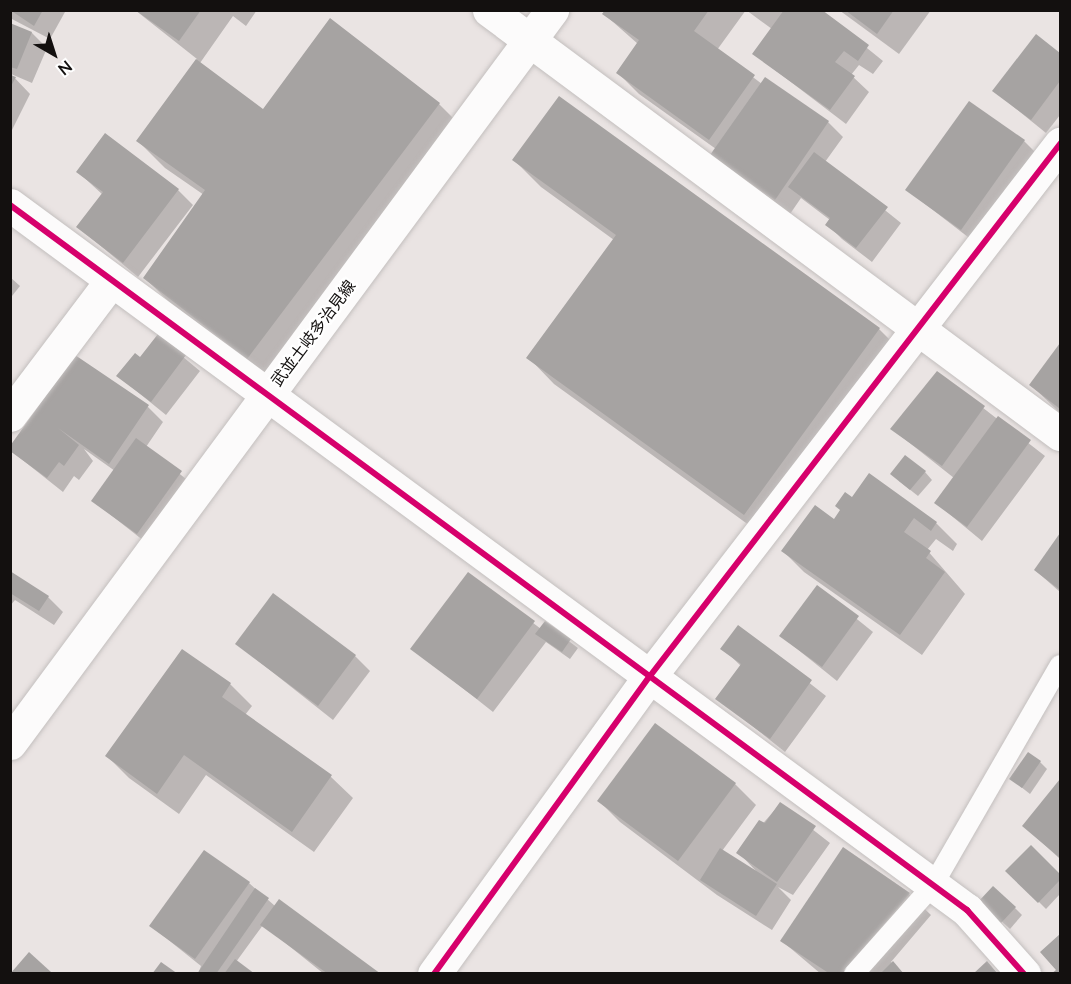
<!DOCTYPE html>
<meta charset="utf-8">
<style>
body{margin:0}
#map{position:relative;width:1071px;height:984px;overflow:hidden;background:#eae4e3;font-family:Lato,"Noto Sans JP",sans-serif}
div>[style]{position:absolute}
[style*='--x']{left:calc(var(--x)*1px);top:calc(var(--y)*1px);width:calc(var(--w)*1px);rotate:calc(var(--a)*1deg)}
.shadow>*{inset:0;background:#0003}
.building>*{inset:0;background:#a6a3a2}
.roads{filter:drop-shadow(0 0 2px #c3bfbe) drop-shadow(0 0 2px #c3bfbe)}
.lane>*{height:20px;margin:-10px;padding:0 10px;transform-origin:10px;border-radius:10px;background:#fcfbfb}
.street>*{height:33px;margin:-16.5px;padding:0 16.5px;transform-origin:16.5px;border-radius:16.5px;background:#fcfbfb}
.secondary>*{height:33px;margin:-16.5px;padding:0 16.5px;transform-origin:16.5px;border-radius:16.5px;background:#fcfbfb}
.cycleway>*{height:6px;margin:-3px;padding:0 3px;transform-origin:3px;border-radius:3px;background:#d6006c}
span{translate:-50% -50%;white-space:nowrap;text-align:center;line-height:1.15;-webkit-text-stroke:4.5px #fff;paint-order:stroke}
.street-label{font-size:16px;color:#13100f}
.frame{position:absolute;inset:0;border:12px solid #13100f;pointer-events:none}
.north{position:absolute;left:24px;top:24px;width:60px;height:60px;-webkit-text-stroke:4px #fff;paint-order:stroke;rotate:141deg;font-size:16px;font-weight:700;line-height:24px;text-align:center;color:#13100f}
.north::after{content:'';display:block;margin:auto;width:21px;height:27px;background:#13100f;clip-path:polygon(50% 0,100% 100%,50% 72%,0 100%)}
</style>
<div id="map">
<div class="shadow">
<div style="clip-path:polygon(10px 10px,64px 10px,65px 12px,50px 39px,10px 18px)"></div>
<div style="clip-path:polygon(135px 10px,257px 10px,246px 26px,233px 16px,200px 63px,263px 111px,439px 104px,465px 130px,274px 384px,171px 304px,145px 278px,204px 195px,165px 168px,138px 141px,197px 59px)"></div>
<div style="clip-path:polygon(606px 10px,746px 10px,717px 50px,762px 84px,828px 122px,843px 137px,825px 162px,901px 223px,872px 262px,842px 239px,827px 224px,830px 220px,801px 198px,790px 214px,727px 170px,716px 149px,639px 94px,618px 73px,638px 44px,604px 14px)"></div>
<div style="clip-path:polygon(746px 10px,820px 10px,883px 61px,873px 74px,859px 65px,851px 75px,869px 92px,846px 124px,754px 54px,772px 29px)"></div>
<div style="clip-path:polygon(839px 10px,931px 10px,899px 54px)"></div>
<div style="clip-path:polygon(10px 24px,32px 33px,47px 48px,32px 83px,11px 74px,30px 94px,10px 134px)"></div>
<div style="clip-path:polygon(1036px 36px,1060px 55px,1060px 115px,1046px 133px,994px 91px)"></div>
<div style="clip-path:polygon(1024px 141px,1039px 156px,977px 244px,907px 190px)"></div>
<div style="clip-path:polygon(514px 160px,879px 329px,905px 355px,771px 541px,554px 384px,528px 357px,614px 240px,541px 187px)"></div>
<div style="clip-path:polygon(78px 172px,178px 190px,193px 205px,138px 277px,78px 227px,103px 195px)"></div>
<div style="clip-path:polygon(10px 277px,20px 286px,12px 296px,10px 295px)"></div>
<div style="clip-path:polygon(158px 336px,200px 371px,166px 415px,118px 376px,141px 359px)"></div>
<div style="clip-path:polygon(1060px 346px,1060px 413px,1031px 385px)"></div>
<div style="clip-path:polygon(75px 357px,148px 407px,163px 422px,146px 447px,196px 487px,153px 548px,93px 501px,115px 471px,84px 449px,93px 461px,79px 480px,74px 476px,63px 492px,10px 450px)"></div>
<div style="clip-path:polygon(938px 373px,1045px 456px,982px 541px,936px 503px,954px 478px,892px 429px)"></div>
<div style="clip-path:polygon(925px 472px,932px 480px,918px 496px,899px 481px)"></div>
<div style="clip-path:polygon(852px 499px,936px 523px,957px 544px,953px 551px,936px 539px,927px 550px,965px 594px,922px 655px,804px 572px,783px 551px,835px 521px)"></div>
<div style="clip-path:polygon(1060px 536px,1060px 592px,1035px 570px)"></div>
<div style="clip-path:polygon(10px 573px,48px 597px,63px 612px,54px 625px,15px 600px,10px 606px)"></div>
<div style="clip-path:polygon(469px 574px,541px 629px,545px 623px,578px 648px,570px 659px,546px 642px,493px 712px,412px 648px)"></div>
<div style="clip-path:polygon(817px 587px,873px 632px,837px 681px,781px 636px)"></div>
<div style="clip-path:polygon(738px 627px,826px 696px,785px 752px,717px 698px,741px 666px,722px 648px)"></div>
<div style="clip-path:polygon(237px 644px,355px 656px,370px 671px,333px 720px)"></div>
<div style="clip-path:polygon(183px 651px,230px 684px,252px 706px,245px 715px,331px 777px,353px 798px,314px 852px,206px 775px,179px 814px,129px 778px,107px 756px)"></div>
<div style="clip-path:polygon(1040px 762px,1047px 769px,1030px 794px,1011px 779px)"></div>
<div style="clip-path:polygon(1060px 781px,1060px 859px,1024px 826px)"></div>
<div style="clip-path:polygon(735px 784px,756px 805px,722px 851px,756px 871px,738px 852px,780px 804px,830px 843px,793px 895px,778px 887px,791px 900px,772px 930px,717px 895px,620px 822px,599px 801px)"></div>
<div style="clip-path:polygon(1031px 847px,1060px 876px,1060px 894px,1046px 909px,1008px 871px)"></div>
<div style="clip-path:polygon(843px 849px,909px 894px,931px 915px,891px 962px,903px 974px,821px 974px,782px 941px)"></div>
<div style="clip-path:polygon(249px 883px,275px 906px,378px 974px,324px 974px,263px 925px,236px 962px,252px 974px,198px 974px,201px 966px,151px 926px)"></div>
<div style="clip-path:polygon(1015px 908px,1022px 915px,1010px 929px,988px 909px)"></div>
<div style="clip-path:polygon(1060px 936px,1060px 974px,1053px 974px,1058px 970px,1042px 952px)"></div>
</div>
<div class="building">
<div style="clip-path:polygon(10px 10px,43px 10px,34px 26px)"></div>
<div style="clip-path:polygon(135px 10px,201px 10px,179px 41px)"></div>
<div style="clip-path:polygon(605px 10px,709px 10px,694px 31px,755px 75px,709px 140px,616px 73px,639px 40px,602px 14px)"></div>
<div style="clip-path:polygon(784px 10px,822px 10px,869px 45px,858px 61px,844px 51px,835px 62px,855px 76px,830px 110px,752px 54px)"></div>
<div style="clip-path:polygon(845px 10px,894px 10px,877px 34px)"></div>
<div style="clip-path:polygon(330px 18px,440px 103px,247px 359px,143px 278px,205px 190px,136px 141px,196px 59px,263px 109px)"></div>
<div style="clip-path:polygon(10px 23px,32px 32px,17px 69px,10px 67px)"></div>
<div style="clip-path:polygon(1036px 34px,1060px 53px,1060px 81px,1031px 120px,992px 91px)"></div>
<div style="clip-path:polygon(10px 75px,16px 77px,10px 88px)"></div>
<div style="clip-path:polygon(765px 77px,829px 121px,775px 200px,710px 155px)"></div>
<div style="clip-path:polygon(559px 96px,880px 328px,744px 515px,526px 358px,616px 235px,512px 160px)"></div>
<div style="clip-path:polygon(969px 101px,1025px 140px,961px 230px,905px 190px)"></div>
<div style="clip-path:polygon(105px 133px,179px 189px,123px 263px,76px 227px,103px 192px,76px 172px)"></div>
<div style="clip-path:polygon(814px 152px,888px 207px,856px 248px,825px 225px,830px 218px,788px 187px)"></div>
<div style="clip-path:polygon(158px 334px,186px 355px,151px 402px,116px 376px,135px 353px,140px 357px)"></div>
<div style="clip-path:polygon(1060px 343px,1060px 409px,1029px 385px)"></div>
<div style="clip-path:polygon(75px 355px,149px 405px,109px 464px,58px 428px,79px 445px,64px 466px,59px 462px,47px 478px,10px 451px,10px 446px)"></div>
<div style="clip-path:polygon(937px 371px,985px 406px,942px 466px,890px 429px)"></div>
<div style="clip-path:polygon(998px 416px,1031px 440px,967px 527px,934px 503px)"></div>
<div style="clip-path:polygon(136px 438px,182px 471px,137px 534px,91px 501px)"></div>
<div style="clip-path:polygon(905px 455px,926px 471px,910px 490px,890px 474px)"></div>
<div style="clip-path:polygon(869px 473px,937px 522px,931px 531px,914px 518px,904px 532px,931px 551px,926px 558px,945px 572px,900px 635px,781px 551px,815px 505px,834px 519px,840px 510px,835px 506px,845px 492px,852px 497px)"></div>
<div style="clip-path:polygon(1060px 533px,1060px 590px,1034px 570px)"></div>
<div style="clip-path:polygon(10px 571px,49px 596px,39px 611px,10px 593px)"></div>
<div style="clip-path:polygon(468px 572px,535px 621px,477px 699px,410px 649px)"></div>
<div style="clip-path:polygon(817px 585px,859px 616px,822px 667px,779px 636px)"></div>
<div style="clip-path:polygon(273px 593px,356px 655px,318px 706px,235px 644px)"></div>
<div style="clip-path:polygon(545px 621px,571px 639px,562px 652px,535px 634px)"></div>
<div style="clip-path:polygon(738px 625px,812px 680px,770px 739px,715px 699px,741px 664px,720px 649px)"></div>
<div style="clip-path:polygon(182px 649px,231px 683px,222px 697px,332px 775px,292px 832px,184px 755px,157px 794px,105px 756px)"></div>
<div style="clip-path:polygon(655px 723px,736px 783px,678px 861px,597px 801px)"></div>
<div style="clip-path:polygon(1028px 752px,1041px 761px,1022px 788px,1009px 779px)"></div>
<div style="clip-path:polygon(1060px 779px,1060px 858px,1022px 826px)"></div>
<div style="clip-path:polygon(780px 802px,816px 826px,777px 882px,736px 853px,759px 820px,765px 823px)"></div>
<div style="clip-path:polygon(1031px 845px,1060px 874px,1060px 880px,1038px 903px,1005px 871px)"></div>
<div style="clip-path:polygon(843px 847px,910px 893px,842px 974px,830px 974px,780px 941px)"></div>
<div style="clip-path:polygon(720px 848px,777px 884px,756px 916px,700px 880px)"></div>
<div style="clip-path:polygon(204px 850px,250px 882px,195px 959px,149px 926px)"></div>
<div style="clip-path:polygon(993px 886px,1016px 907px,1001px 923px,978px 902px)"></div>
<div style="clip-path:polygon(255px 888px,269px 898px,216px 974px,197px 974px)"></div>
<div style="clip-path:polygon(279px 899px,381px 974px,328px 974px,260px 925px)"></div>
<div style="clip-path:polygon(1060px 934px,1060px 974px,1051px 974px,1056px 970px,1040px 952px)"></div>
<div style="clip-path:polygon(29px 952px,51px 972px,50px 974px,10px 974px)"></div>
<div style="clip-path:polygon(235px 959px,255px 974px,224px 974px)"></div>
<div style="clip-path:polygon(893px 961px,904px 974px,880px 974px)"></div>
<div style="clip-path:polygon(987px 961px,998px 974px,973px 974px)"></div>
<div style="clip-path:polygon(161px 962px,178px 974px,152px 974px)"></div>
</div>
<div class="roads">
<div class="lane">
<div style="--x:854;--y:974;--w:119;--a:-48.4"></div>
<div style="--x:933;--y:885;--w:254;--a:-60"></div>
</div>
<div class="street">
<div style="--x:489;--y:10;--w:711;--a:36.6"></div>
<div style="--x:10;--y:205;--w:1189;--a:36.38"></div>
<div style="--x:967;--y:910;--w:86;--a:48.3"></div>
<div style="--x:10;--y:415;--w:168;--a:-53"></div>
<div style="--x:434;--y:974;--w:368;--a:-54.1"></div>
<div style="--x:650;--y:676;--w:672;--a:-52.38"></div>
</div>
<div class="secondary">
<div style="--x:10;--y:743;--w:912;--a:-53.52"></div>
</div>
</div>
<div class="cycleway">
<div style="--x:10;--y:205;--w:1189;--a:36.38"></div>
<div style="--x:967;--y:910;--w:86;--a:48.3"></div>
<div style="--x:434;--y:974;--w:368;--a:-54.1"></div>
<div style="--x:650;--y:676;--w:672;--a:-52.38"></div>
</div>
<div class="street-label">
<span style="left:313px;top:333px;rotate:-53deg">武並土岐多治見線</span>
</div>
<div class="frame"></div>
<div class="north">N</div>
</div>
